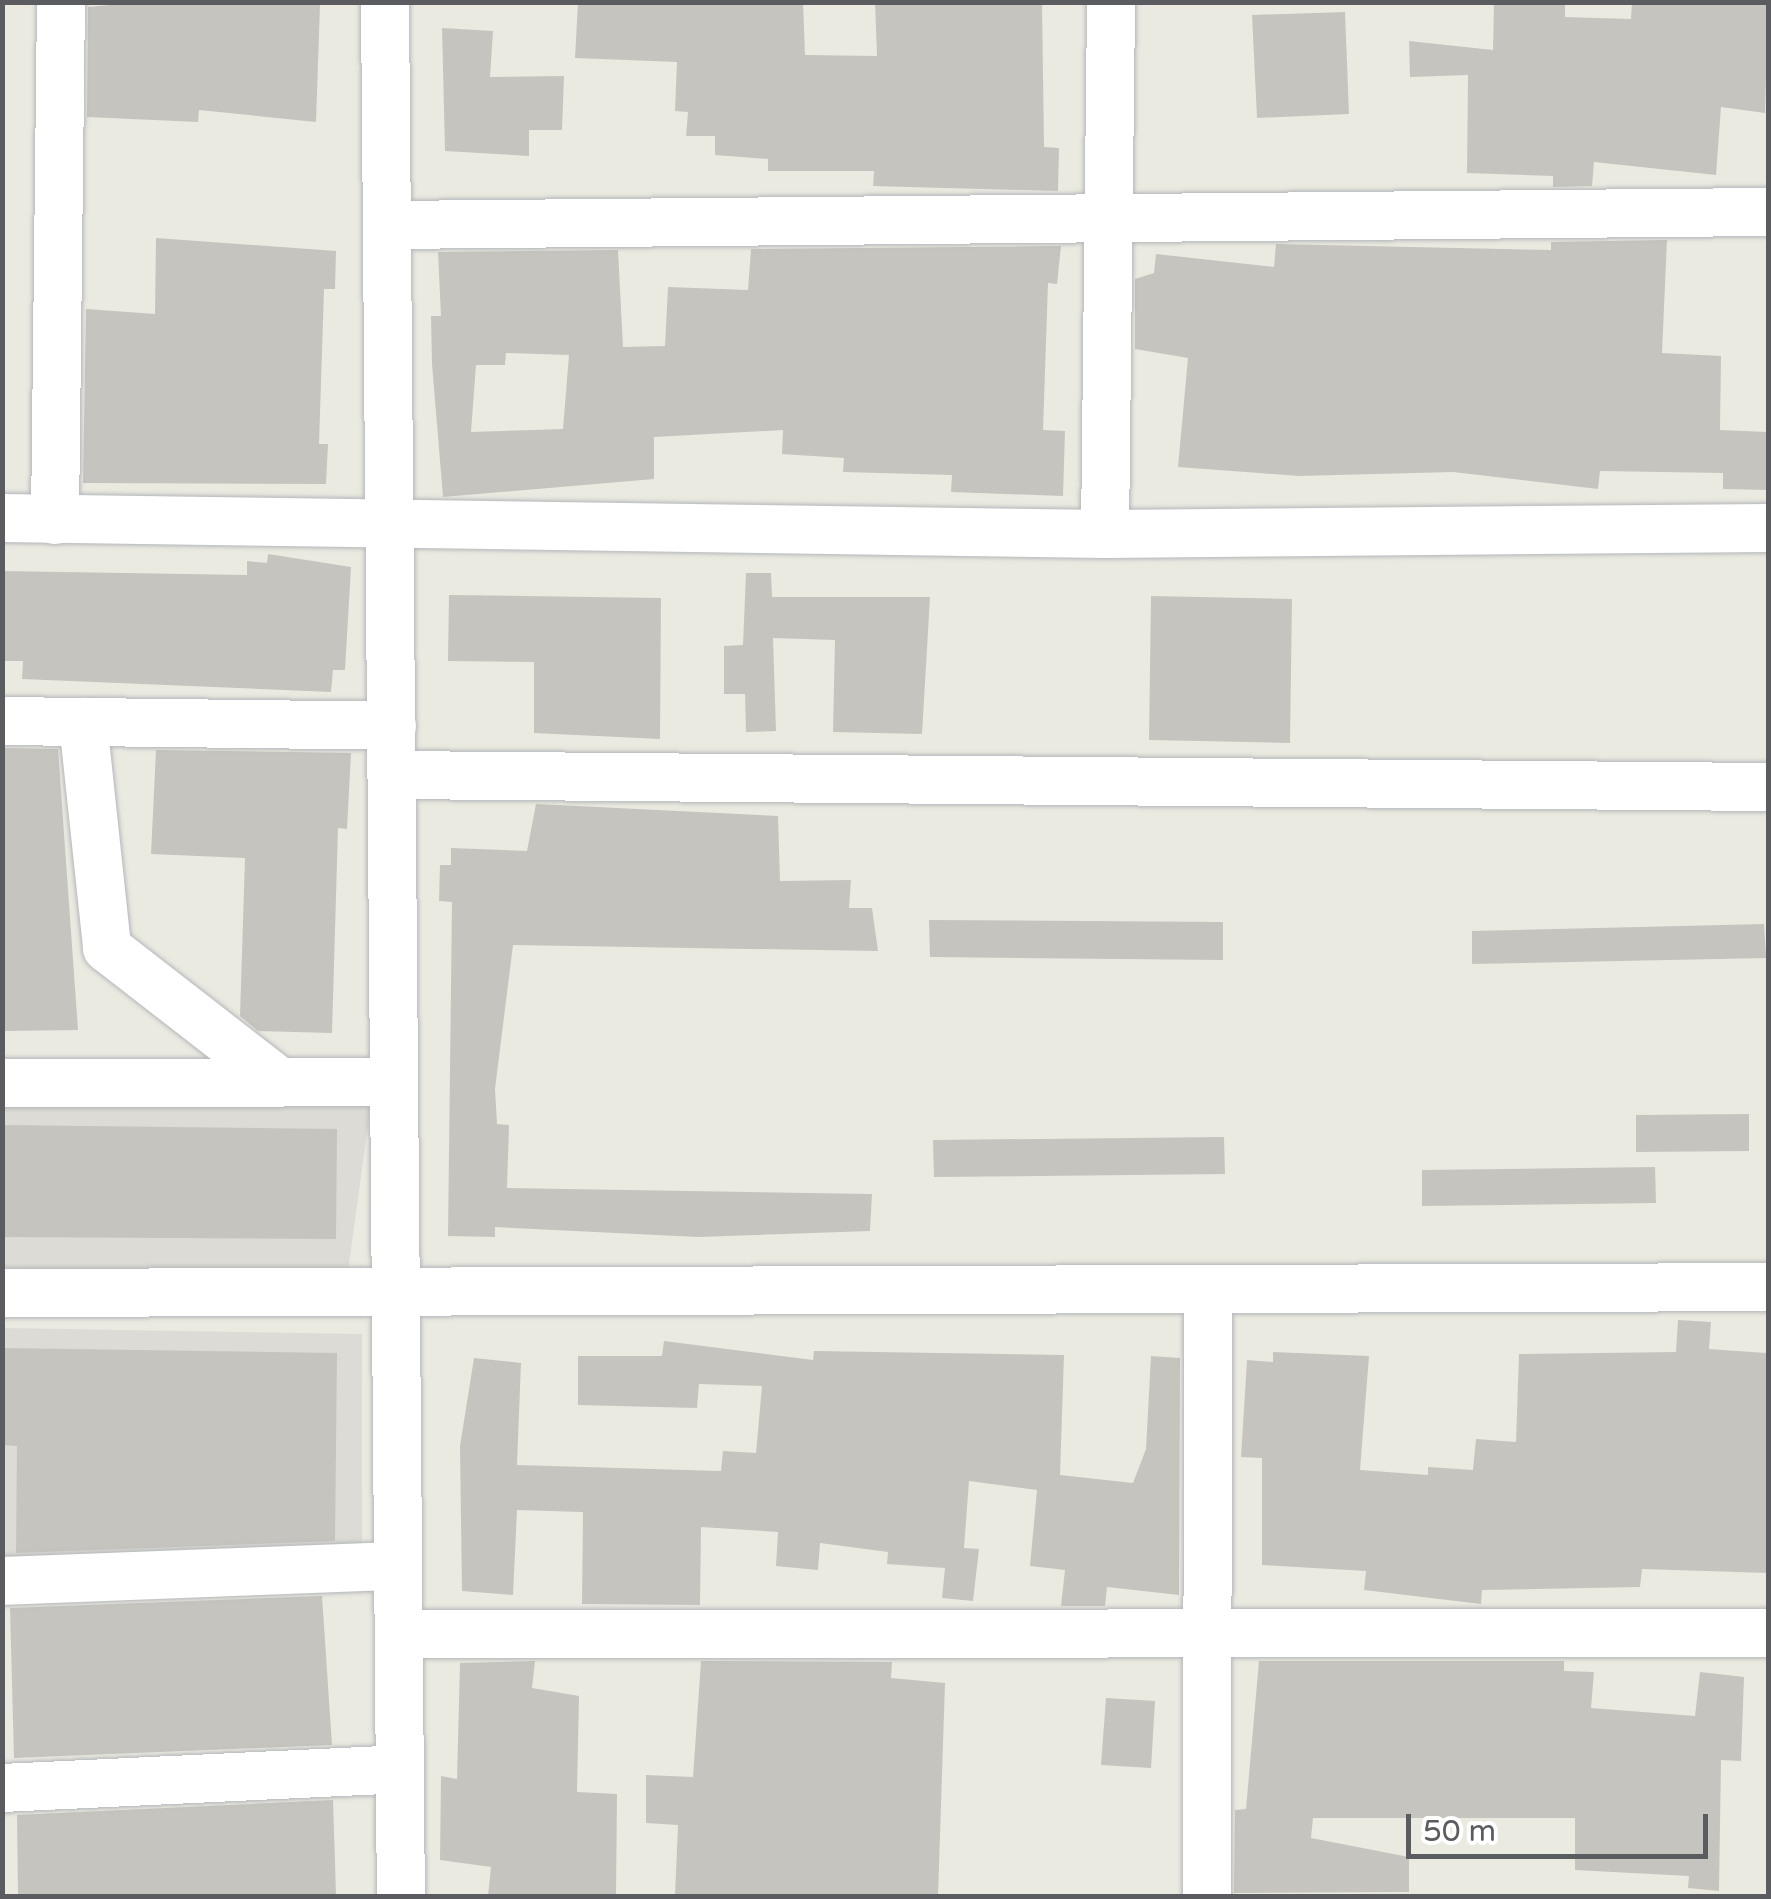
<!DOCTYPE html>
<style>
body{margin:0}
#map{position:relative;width:1771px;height:1899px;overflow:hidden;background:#ebeae1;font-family:"Varela Round",sans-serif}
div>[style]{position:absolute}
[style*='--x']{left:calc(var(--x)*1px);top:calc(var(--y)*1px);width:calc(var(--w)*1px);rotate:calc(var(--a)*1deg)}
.industrial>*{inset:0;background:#dcdbd5}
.building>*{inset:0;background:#c6c4be}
.roads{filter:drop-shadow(0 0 2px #b4b6ba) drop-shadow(0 0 2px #b4b6ba)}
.street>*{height:48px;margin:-24px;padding:0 24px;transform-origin:24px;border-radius:24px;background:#fff}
span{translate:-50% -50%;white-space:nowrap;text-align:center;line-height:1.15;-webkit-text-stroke:9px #fff;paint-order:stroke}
.frame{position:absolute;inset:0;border:5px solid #5a5c60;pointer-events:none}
.scale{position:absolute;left:1406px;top:1814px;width:302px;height:45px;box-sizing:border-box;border:5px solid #5a5c60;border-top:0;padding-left:12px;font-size:30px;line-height:35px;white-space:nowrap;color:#5a5c60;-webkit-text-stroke:8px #fff;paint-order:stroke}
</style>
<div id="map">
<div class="industrial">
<div style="clip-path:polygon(372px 1097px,347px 1278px,3px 1268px,3px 1104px)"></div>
<div style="clip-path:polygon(2px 1328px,362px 1334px,362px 1557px,3px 1571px)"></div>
</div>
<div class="building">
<div style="clip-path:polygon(142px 2px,320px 5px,316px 122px,199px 110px,198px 122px,87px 117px,88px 7px)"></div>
<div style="clip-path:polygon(578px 2px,803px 2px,805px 55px,877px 56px,875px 2px,1042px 2px,1044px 147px,1059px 148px,1058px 191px,873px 186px,874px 171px,768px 171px,768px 159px,715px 155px,715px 136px,686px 136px,688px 112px,675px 111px,677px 62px,575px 58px)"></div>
<div style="clip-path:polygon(1494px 2px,1565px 2px,1565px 17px,1631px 19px,1632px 2px,1768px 2px,1765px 113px,1721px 107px,1716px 175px,1594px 162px,1592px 186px,1553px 187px,1553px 176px,1467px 173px,1468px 75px,1410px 77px,1409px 41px,1493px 50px)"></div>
<div style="clip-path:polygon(1345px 12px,1349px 114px,1257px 118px,1252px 15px)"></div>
<div style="clip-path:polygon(442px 28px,493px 31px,490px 77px,564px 76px,562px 130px,529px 130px,529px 156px,445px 151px)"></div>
<div style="clip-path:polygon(156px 238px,336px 251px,335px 289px,324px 289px,319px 444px,328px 444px,326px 484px,83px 483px,86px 309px,155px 314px)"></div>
<div style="clip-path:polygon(1667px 240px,1662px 353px,1721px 356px,1720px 430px,1768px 432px,1768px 490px,1723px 489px,1723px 473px,1600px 471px,1598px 489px,1453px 472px,1299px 476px,1178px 467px,1188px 358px,1135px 349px,1135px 279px,1154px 273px,1156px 254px,1274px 267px,1276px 244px,1551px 250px,1551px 242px)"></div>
<div style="clip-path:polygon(evenodd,1061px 246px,1057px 284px,1048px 283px,1043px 430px,1065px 431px,1063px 496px,951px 492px,952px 475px,843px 472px,844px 458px,782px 454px,783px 430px,654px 437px,654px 479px,443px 497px,432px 364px,431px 316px,441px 316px,438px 252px,618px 250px,623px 347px,665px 346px,668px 287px,748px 290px,751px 249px,1061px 246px,506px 353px,569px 355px,563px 429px,471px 432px,476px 365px,505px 365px,506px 353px)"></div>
<div style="clip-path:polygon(268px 554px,351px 567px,345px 670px,333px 670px,331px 692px,22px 679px,23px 661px,2px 661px,2px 571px,247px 575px,247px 561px,267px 563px)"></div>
<div style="clip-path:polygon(746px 573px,771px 573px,772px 597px,930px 597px,922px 734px,833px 732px,835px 640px,773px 638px,776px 731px,746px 732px,745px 694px,724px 694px,724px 646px,743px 645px)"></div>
<div style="clip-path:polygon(449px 595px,661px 598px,660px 739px,534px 733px,534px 662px,448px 661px)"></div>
<div style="clip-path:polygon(1151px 596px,1292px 599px,1290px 743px,1149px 740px)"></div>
<div style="clip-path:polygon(2px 748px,58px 749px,78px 1030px,2px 1031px)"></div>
<div style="clip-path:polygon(156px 750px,351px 753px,347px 829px,338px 828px,332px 1033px,258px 1031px,240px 1016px,245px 858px,151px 854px)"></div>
<div style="clip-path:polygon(536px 804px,778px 816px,780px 881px,851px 880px,849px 908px,872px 908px,878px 951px,513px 945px,495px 1089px,497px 1124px,509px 1125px,507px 1188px,872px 1194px,870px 1231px,698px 1237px,495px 1227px,495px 1237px,448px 1236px,452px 902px,439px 901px,440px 865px,451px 865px,451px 848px,527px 851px)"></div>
<div style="clip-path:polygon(929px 920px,1223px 922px,1223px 960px,930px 957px)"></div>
<div style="clip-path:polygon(1764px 924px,1766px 958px,1472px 964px,1472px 931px)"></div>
<div style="clip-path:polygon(1749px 1114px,1749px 1151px,1636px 1152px,1636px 1115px)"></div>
<div style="clip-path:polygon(2px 1125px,337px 1129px,336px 1239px,2px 1237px)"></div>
<div style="clip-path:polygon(1224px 1137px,1225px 1174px,934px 1177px,933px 1140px)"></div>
<div style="clip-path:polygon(1655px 1167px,1656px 1203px,1422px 1206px,1422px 1170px)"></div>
<div style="clip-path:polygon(1678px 1320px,1711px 1322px,1709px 1349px,1766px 1353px,1768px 1573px,1642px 1569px,1640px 1587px,1482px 1590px,1481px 1604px,1364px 1590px,1366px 1571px,1262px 1565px,1262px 1458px,1241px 1457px,1247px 1360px,1273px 1362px,1273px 1352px,1369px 1356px,1360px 1470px,1428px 1475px,1428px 1467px,1473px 1470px,1476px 1439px,1516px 1442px,1519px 1354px,1676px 1352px)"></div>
<div style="clip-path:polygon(664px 1341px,813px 1360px,814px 1351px,1064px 1355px,1060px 1475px,1133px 1483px,1146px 1449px,1151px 1356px,1180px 1358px,1179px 1595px,1107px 1587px,1105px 1606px,1061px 1606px,1065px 1570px,1030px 1566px,1037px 1490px,969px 1481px,964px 1548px,979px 1549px,973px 1601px,942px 1598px,945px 1568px,887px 1564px,888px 1552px,820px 1543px,818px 1570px,776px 1566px,778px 1532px,701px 1527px,700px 1605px,582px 1604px,583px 1512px,517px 1510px,513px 1595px,462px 1591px,460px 1446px,474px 1358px,521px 1363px,517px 1465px,721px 1471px,723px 1451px,756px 1453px,762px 1386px,699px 1384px,697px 1408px,578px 1405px,578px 1356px,662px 1356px)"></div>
<div style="clip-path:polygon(4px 1348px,337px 1353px,335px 1541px,16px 1553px,17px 1446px,2px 1445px)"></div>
<div style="clip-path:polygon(322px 1596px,332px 1745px,14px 1758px,10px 1608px)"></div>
<div style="clip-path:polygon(535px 1661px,532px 1688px,579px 1696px,577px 1792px,617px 1794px,616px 1896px,488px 1896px,491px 1867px,440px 1860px,441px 1776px,457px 1779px,460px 1663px)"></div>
<div style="clip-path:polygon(701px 1661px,892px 1662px,891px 1678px,945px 1683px,938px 1896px,675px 1896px,678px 1825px,646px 1823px,646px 1775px,693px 1777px)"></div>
<div style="clip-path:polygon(1259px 1661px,1564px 1661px,1564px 1671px,1594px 1672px,1591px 1708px,1695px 1716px,1700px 1672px,1744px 1677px,1741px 1761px,1721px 1760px,1719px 1891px,1688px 1888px,1689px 1876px,1575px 1870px,1575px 1818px,1313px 1818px,1311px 1838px,1409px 1857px,1409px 1892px,1234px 1893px,1235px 1810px,1246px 1809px)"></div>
<div style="clip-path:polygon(1106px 1698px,1155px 1701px,1151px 1768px,1101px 1765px)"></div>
<div style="clip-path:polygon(333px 1800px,336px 1896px,18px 1896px,17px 1815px)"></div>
</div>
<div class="roads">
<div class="street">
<div style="--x:385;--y:2;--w:1894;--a:89.52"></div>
<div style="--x:387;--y:225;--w:1381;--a:-0.54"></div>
<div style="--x:2;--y:518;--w:1103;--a:0.83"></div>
<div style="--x:1105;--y:534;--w:663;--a:-0.52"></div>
<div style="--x:55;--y:520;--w:518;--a:-89.34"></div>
<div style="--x:1105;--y:534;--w:532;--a:-89.35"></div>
<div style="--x:2;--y:721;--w:390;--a:0.7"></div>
<div style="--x:83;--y:722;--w:227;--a:83.9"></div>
<div style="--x:107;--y:948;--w:219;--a:37.8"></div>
<div style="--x:392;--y:775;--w:1376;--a:0.5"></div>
<div style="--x:2;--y:1083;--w:392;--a:-0.1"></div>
<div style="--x:2;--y:1293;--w:1766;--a:-0.19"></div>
<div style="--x:2;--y:1581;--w:396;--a:-2.2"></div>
<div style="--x:399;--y:1634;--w:1369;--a:-0.04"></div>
<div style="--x:2;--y:1788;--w:398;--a:-2.7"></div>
<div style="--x:1207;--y:1896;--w:603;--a:-89.9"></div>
</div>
</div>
<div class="frame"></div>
<div class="scale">50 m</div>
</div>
